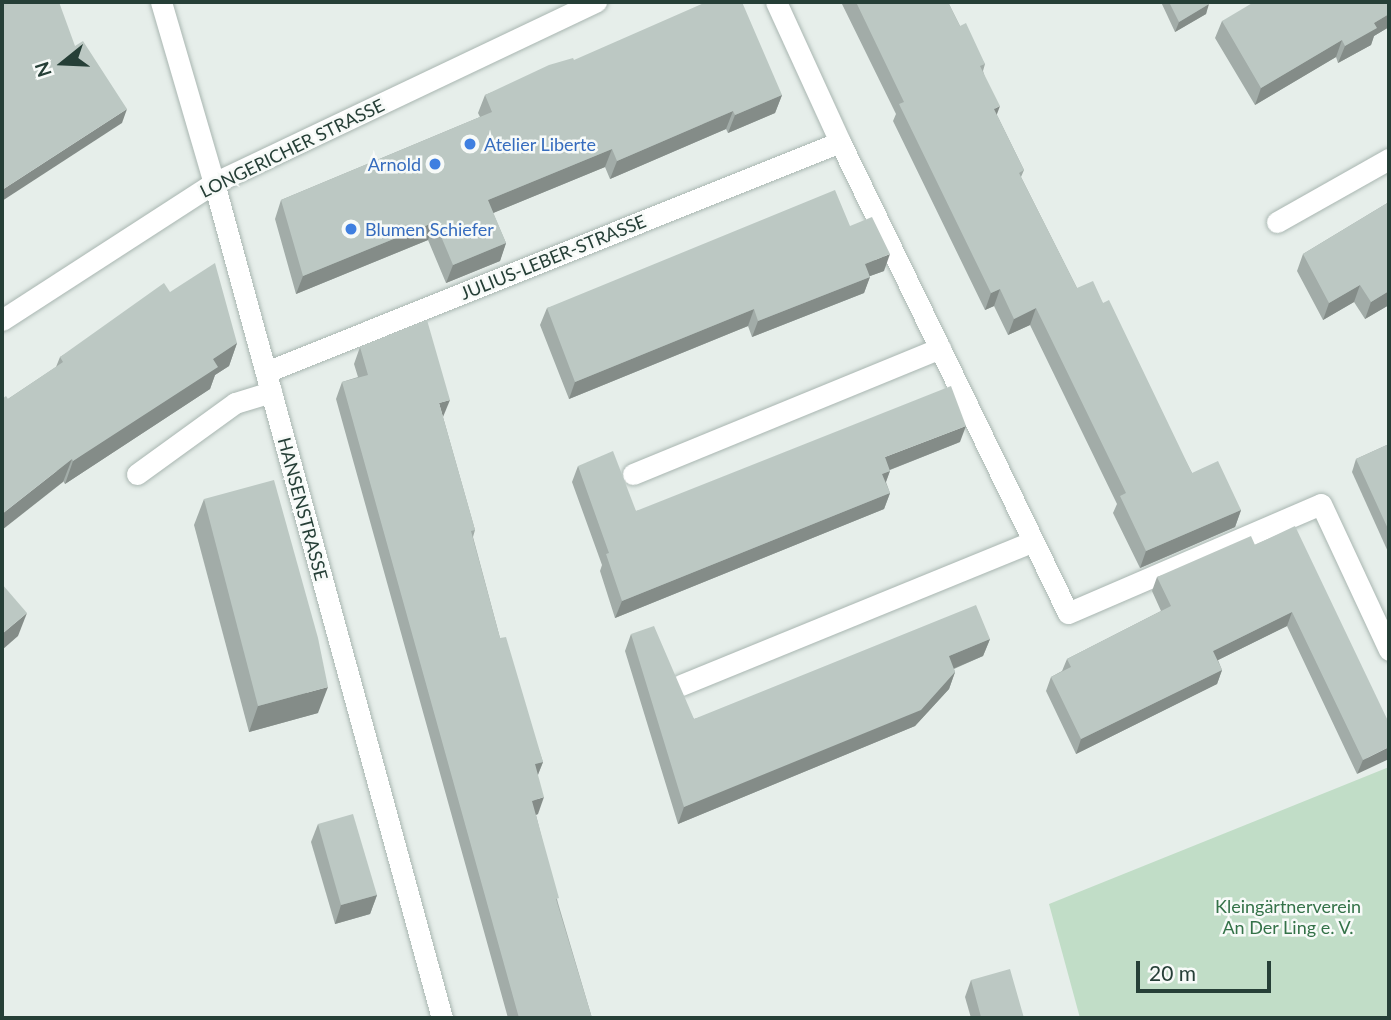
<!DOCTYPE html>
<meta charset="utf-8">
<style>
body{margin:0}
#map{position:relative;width:1391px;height:1020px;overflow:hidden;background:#e6eeea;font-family:Lato,sans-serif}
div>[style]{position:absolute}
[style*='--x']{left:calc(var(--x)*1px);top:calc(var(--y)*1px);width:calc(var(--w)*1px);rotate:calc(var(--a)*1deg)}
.green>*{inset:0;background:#c1ddc7}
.roads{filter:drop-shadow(0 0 2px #a9b6b1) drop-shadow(0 0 2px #a9b6b1)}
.service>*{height:21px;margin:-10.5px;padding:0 10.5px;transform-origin:10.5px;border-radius:10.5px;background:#fff}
.minor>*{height:21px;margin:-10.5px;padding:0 10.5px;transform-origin:10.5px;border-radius:10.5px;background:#fff}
.wall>*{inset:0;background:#a2aca8}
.shaded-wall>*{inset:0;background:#848c88}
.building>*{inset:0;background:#bcc8c3}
.dots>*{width:19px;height:19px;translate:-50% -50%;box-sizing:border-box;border:4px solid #f7faf8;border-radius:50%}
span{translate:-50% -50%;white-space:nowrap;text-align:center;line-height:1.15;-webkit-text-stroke:5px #f7faf8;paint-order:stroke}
.shop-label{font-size:18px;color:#366cbe}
.left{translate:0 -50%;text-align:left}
.right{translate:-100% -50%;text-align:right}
.street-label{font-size:18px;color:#263f37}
.park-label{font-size:18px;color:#347248}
.frame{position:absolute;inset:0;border:4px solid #263f37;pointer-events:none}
.north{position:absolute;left:28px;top:28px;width:70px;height:70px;-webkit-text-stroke:5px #f7faf8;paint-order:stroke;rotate:252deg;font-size:19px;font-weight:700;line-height:28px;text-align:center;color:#263f37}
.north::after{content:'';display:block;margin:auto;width:24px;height:32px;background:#263f37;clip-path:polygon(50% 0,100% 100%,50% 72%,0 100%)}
.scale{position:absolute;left:1136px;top:961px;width:135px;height:32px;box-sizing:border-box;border:4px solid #263f37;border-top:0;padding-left:9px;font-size:21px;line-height:24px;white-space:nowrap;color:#263f37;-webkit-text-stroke:5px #f7faf8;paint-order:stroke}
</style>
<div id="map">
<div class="green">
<div style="clip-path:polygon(1389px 767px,1389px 1018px,1080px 1018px,1049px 904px)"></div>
</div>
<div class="roads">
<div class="service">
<div style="--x:137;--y:474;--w:121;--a:-35.9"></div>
<div style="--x:235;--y:403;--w:38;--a:-17"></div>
<div style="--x:1068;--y:613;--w:275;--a:-23.3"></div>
<div style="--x:1321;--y:504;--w:161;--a:65"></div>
</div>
<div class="minor">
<div style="--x:161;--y:2;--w:189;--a:73.7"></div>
<div style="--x:214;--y:183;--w:866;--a:74.73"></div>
<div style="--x:776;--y:2;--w:154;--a:65.4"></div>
<div style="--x:840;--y:142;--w:523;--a:64.17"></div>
<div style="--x:1277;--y:222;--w:129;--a:-29.4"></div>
<div style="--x:2;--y:320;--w:252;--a:-32.9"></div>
<div style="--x:214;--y:183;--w:423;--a:-25.4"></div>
<div style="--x:266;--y:372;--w:618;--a:-21.84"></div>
<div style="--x:633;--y:474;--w:332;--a:-22.3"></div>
<div style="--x:681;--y:685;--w:379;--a:-22.2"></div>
</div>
</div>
<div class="wall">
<div style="clip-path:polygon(841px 2px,948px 2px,960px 26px,985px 64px,983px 71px,997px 115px,1024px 170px,1021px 177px,1077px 288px,1103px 303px,1192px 473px,1241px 510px,1235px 527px,1140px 568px,1113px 513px,1117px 504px,1030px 325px,1008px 335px,994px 306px,985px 310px,893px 121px,896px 114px)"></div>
<div style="clip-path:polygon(1161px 2px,1208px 2px,1206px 14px,1175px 32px)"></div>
<div style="clip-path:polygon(1389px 2px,1389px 27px,1374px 36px,1371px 45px,1338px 63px,1336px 57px,1255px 105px,1215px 38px,1222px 21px)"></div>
<div style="clip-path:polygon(574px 60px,782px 95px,775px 113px,728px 133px,726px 129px,610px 179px,605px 167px,493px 213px,506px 243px,500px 261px,446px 283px,428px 240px,296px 294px,275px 219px,281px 200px,480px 117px,478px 113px,485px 95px)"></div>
<div style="clip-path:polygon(1389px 202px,1389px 305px,1365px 319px,1354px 302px,1323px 320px,1297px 271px,1303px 254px)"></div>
<div style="clip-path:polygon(850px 226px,884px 271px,870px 276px,864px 293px,752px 337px,748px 326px,569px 399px,540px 325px,547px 308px)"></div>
<div style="clip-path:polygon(170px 292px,237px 343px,229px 366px,215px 375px,210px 389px,65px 484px,8px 399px,56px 367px,60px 357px)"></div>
<div style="clip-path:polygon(360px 347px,443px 417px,475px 530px,473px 537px,500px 638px,543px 762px,538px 775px,538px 814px,536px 815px,558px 903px,592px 1018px,508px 1018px,336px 399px,342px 382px,358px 377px,354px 364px)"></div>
<div style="clip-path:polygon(960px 442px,890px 470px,886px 482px,890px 493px,884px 509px,615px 618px,600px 571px,602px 565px,572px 482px,578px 466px,636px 511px)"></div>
<div style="clip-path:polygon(1389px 444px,1389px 554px,1352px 472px,1356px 459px)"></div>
<div style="clip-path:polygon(204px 499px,318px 713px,249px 732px,194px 525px)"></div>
<div style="clip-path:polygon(1255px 545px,1389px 723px,1357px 774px,1287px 626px,1218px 660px,1222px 670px,1217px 684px,1076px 754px,1046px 691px,1051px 677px,1062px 671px,1067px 659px,1161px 611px,1152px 591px,1157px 577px)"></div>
<div style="clip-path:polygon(631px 634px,694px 719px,990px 639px,983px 656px,954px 669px,955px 672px,949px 689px,915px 726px,678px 824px,625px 651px)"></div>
<div style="clip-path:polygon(318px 824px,377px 895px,370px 914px,335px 924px,311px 842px)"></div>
<div style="clip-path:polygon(971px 980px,1024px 1018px,971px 1018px,965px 997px)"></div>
</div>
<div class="shaded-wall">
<div style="clip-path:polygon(1209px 4px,1206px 14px,1175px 32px,1179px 22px)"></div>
<div style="clip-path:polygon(1389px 14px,1389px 27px,1374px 36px,1371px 45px,1338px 63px,1345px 46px,1374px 23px)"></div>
<div style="clip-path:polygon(1342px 40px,1336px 57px,1255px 105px,1261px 88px)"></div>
<div style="clip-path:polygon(782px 95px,775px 113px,728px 133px,735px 115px)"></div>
<div style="clip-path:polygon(1000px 106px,994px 122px,994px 109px)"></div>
<div style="clip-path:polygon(127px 109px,122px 123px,2px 201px,2px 190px)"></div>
<div style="clip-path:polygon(733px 111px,726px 129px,610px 179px,617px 161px)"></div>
<div style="clip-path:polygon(612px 149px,605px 167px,481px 218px,488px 200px)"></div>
<div style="clip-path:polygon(435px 222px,428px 240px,296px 294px,303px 276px)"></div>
<div style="clip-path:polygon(506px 243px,500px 261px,446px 283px,453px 265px)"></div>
<div style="clip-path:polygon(890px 254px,884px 271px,859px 280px,865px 264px)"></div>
<div style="clip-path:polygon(870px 277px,864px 293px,752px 337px,758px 321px)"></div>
<div style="clip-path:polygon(1360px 285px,1354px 302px,1323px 320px,1329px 303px)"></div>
<div style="clip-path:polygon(1000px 289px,994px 306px,985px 310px,991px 293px)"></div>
<div style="clip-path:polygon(1389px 291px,1389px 305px,1365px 319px,1371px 302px)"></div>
<div style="clip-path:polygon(1036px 308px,1030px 325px,1008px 335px,1014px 319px)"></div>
<div style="clip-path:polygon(754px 309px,748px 326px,569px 399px,575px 382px)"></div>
<div style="clip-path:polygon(237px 343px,229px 366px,215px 375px,210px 389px,65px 484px,73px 461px,213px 359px)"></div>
<div style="clip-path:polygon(450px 400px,443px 417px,439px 403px)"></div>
<div style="clip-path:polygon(966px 426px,960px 442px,879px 474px,885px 457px)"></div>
<div style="clip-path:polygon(72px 459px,63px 482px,2px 530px,2px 514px)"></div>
<div style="clip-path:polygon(890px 471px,884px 487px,882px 474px)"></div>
<div style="clip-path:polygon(890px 493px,884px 509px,615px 618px,622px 601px)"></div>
<div style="clip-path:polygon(1241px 510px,1235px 527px,1140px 568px,1146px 551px)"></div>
<div style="clip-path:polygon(1292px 612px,1287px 626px,1208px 665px,1213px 651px)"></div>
<div style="clip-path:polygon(27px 613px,18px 636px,2px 650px,2px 634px)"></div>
<div style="clip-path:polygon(990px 639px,983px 656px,943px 673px,949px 656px)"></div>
<div style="clip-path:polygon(1222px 670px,1217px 684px,1076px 754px,1081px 739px)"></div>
<div style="clip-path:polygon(955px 672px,949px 689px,915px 726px,678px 824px,684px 807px)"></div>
<div style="clip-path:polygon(328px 687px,318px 713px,249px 732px,258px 706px)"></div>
<div style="clip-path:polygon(1389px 747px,1389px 759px,1357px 774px,1363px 760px)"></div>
<div style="clip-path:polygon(543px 762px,536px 779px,535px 764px)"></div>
<div style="clip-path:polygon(544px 797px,538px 814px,526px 818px,532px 801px)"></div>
<div style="clip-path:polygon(377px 895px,370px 914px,335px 924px,341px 905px)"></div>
</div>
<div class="building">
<div style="clip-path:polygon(2px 2px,59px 2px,75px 46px,83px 41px,127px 109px,2px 190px)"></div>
<div style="clip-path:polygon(706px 2px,742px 2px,782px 95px,735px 115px,733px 111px,617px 161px,612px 149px,488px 200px,506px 243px,453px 265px,435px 222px,303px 276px,281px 200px,492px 112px,485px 95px,549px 65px,573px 58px,574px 60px)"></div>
<div style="clip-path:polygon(856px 2px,948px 2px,960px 26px,966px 23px,985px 64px,980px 66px,1000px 106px,994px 109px,1024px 170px,1019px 173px,1077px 288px,1093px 281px,1103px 303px,1109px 300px,1192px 473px,1218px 461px,1241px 510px,1146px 551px,1120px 496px,1126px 493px,1036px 308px,1014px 319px,1000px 289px,991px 293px,899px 104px,904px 102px)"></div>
<div style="clip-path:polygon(1169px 2px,1208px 2px,1209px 4px,1179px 22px)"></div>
<div style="clip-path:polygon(1254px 2px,1389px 2px,1389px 14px,1374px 23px,1377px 28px,1345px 46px,1342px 40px,1261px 88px,1222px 21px)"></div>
<div style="clip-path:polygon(835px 190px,850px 226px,872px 217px,890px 254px,865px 264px,870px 277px,758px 321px,754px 309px,575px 382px,547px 308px)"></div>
<div style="clip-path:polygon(1389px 202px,1389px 291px,1371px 302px,1360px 285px,1329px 303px,1303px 254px)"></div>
<div style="clip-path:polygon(215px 263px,237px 343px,213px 359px,218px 367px,73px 461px,72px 459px,2px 514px,2px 399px,6px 396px,8px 399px,63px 362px,60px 357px,164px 283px,170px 292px)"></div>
<div style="clip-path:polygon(427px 320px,450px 400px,439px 403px,475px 530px,471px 531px,500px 638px,506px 637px,543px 762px,535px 764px,544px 797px,532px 801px,559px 898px,556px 899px,592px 1018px,519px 1018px,342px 382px,368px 375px,360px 347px)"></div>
<div style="clip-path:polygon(951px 386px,966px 426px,885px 457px,890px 471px,882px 474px,890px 493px,622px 601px,606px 554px,609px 553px,578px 466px,613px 451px,636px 511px)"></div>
<div style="clip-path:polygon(1389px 444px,1389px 531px,1356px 459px)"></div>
<div style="clip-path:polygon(274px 480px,318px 638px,328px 687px,258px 706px,204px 499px)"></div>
<div style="clip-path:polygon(1295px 526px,1389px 723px,1389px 747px,1363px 760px,1292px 612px,1213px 651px,1222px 670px,1081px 739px,1051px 677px,1071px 667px,1067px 659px,1171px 606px,1157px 577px,1251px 536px,1255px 545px)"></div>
<div style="clip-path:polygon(2px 584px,27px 613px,2px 634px)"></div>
<div style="clip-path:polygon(976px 605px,990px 639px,949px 656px,955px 672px,921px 710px,684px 807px,631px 634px,654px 626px,694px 719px)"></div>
<div style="clip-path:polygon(353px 814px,377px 895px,341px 905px,318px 824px)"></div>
<div style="clip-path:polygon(1010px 969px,1024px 1018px,976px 1018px,981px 1017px,971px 980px)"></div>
</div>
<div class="dots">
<div style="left:470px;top:144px;background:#3f7fe0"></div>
<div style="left:435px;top:164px;background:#3f7fe0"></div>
<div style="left:351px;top:229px;background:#3f7fe0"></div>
</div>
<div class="shop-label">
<span class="left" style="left:484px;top:144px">Atelier Liberte</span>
<span class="right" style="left:421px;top:164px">Arnold</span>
<span class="left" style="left:365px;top:229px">Blumen Schiefer</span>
</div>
<div class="street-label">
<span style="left:292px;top:148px;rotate:-26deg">LONGERICHER STRASSE</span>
<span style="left:553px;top:257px;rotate:-22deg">JULIUS-LEBER-STRASSE</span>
<span style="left:303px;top:509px;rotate:75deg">HANSENSTRASSE</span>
</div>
<div class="park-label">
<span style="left:1288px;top:917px">Kleingärtnerverein<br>An Der Ling e. V.</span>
</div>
<div class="frame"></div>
<div class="north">N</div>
<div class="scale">20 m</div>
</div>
